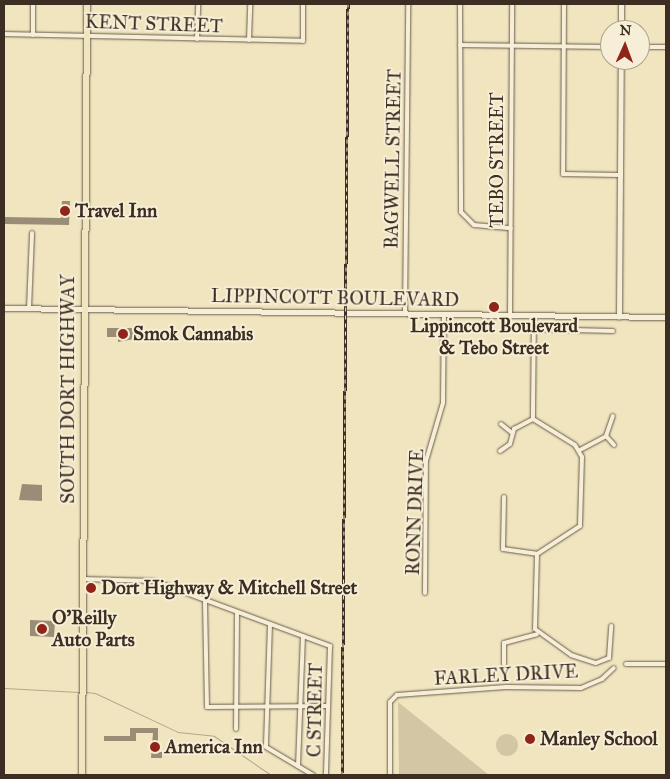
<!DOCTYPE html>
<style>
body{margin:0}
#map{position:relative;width:670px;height:779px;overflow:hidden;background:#f1e5c0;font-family:"IM FELL Great Primer",serif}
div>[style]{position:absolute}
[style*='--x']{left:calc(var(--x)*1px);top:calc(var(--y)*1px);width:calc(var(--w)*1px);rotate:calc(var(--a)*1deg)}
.green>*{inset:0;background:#d2c6a5}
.round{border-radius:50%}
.stream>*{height:1px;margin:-0.5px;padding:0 0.5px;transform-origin:0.5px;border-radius:0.5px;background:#b3a78b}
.building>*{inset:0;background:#9a8d75}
.roads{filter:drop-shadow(0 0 1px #695c4a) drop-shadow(0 0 1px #695c4a)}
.minor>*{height:4px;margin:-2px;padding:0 2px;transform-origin:2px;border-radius:2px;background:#f6eed6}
.tertiary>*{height:4.5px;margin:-2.25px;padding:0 2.25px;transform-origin:2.25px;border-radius:2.25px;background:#f6eed6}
.primary>*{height:5.5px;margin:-2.75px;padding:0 2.75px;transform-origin:2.75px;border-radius:2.75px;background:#f1e5c0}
.rail>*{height:3px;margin-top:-1.5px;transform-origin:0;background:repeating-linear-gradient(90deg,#f6eed6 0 4px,#3c2e23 0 8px);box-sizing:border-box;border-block:1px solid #3c2e23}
.dots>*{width:14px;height:14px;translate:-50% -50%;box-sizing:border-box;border:2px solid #f6eed6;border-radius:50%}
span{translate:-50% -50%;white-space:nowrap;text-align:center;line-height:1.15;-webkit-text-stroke:4px #f6eed6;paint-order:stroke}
.street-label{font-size:19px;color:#3c2e23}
.poi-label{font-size:19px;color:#3c2e23;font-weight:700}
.left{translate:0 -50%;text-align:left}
.frame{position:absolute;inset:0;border:5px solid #3c2e23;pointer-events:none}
.north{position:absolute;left:600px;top:20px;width:50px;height:50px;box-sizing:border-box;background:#f6eed6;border:1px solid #aca18e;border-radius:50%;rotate:2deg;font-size:14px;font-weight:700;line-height:20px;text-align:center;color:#3c2e23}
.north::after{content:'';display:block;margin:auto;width:18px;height:22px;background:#8f2418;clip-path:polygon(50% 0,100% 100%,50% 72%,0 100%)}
</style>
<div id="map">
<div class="green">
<div style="clip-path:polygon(398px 702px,489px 775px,399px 775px)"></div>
<div class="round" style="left:496px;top:734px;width:22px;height:22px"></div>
</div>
<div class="stream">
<div style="--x:4;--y:688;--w:75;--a:3.1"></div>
<div style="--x:86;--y:692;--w:9;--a:6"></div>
<div style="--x:95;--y:693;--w:92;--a:25.2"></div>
<div style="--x:178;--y:732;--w:36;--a:6"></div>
<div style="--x:214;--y:736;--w:69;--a:34.4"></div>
</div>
<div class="building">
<div style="clip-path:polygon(62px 201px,70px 201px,69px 225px,4px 224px,4px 217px,61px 218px)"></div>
<div style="clip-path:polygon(107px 328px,140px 328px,140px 338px,118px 342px,118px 337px,107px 337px)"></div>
<div style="clip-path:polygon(22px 484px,42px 485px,42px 501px,19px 500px)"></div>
<div style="clip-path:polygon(30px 620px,55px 621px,54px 637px,30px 636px)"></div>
<div style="clip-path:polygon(130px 728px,158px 728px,158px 752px,162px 752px,162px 758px,151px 758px,153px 733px,136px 733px,136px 741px,104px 741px,104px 736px,130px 736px)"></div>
</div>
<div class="roads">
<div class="minor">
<div style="--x:33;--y:4;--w:31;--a:90"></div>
<div style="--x:460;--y:4;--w:208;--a:89.7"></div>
<div style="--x:461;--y:212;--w:18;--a:45"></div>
<div style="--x:474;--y:225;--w:37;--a:5"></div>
<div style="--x:564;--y:4;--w:170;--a:90.3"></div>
<div style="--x:563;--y:174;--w:57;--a:1"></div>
<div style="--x:4;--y:34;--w:299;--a:1.3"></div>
<div style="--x:303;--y:41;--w:37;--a:-90"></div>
<div style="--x:197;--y:39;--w:35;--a:-88"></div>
<div style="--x:249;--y:40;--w:36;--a:-88"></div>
<div style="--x:460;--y:45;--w:150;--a:0.8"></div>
<div style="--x:640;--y:47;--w:26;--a:0"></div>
<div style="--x:29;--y:309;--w:76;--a:-87.7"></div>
<div style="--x:405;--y:314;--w:310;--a:-89.4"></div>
<div style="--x:510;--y:315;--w:311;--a:-89.6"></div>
<div style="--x:534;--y:316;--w:103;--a:90.6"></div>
<div style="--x:533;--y:419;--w:49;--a:31.8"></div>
<div style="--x:575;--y:445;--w:14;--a:60"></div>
<div style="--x:582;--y:457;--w:69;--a:91.7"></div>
<div style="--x:580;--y:526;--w:51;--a:146.9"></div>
<div style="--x:537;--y:554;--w:75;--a:91.5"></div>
<div style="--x:535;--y:629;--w:44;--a:35.8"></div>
<div style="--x:571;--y:655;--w:26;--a:18"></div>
<div style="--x:596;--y:663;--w:14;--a:-21"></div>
<div style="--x:609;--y:658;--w:32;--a:-86"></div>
<div style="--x:533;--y:329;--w:80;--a:1.4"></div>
<div style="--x:501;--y:424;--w:14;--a:39"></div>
<div style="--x:606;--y:436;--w:21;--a:-71"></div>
<div style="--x:606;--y:436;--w:12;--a:48"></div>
<div style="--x:580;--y:450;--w:30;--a:-28"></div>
<div style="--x:500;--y:451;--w:12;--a:-35"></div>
<div style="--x:510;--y:444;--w:16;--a:-75"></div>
<div style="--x:514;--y:429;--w:21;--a:-28"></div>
<div style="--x:504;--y:497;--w:52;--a:91.1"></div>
<div style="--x:503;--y:549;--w:34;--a:8"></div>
<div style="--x:82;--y:579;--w:72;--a:1.6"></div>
<div style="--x:154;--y:581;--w:188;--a:20.3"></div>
<div style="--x:330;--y:646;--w:129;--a:91.8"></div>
<div style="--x:425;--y:593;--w:132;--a:-89.6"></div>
<div style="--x:426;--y:461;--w:60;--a:-73.7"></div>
<div style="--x:443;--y:403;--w:89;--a:-89.4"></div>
<div style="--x:205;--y:602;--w:105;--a:88.9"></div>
<div style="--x:207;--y:707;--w:121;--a:-0.5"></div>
<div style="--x:270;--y:624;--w:123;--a:91.9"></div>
<div style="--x:266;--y:747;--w:55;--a:30.8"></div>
<div style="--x:504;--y:664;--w:21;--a:-90"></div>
<div style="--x:504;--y:643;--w:34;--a:-15"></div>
<div style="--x:626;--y:664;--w:40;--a:0"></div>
<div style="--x:236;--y:729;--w:116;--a:-89.5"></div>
<div style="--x:298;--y:766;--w:130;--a:-87.8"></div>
<div style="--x:390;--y:775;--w:73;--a:-90"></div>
<div style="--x:390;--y:702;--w:10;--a:-45"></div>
<div style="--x:397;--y:695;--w:109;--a:-4.2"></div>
<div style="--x:506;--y:687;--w:75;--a:0.8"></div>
<div style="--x:581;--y:688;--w:23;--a:-23"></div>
<div style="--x:602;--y:679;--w:16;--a:-43"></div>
</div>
<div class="tertiary">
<div style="--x:621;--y:30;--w:26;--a:-90"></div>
<div style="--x:4;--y:308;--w:662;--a:0.78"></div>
<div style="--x:619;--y:317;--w:257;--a:-89.6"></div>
</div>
<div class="primary">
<div style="--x:82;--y:775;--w:771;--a:-89.63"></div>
</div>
</div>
<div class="rail">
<div style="--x:342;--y:775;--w:771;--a:-89.55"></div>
</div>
<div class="dots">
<div style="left:65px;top:211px;background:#8f2418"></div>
<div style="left:494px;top:307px;background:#8f2418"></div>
<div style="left:123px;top:334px;background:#8f2418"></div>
<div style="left:91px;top:588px;background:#8f2418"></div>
<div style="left:42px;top:629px;background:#8f2418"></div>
<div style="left:530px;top:739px;background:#8f2418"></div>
<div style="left:155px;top:747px;background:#8f2418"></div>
</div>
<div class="street-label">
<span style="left:154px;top:24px;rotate:2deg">KENT STREET</span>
<span style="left:393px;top:159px;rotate:-89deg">BAGWELL STREET</span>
<span style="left:497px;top:160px;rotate:-90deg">TEBO STREET</span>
<span style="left:335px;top:298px;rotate:1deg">LIPPINCOTT BOULEVARD</span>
<span style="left:68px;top:389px;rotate:-90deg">SOUTH DORT HIGHWAY</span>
<span style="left:415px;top:512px;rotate:-88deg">RONN DRIVE</span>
<span style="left:506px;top:675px;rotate:-3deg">FARLEY DRIVE</span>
<span style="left:315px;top:710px;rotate:-89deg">C STREET</span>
</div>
<div class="poi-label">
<span class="left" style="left:75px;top:211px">Travel Inn</span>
<span style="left:494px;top:337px">Lippincott Boulevard<br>&amp; Tebo Street</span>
<span class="left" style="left:133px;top:334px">Smok Cannabis</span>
<span class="left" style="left:101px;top:588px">Dort Highway &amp; Mitchell Street</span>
<span class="left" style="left:52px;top:629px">O'Reilly<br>Auto Parts</span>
<span class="left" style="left:540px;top:739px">Manley School</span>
<span class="left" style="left:165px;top:747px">America Inn</span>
</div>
<div class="frame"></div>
<div class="north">N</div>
</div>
